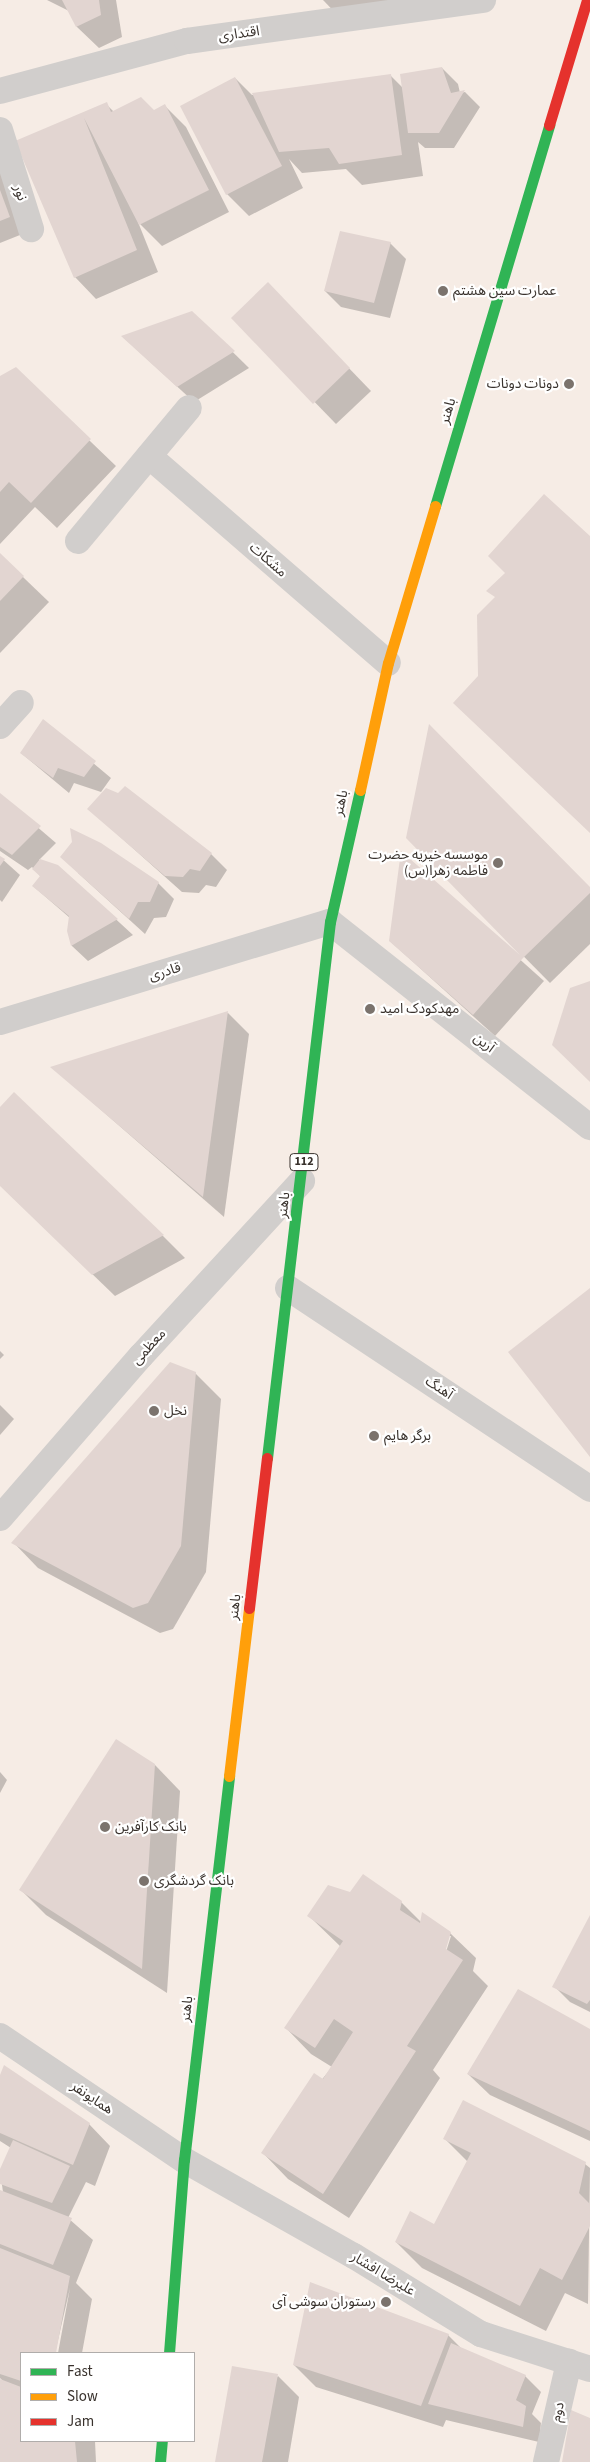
<!DOCTYPE html>
<meta charset="utf-8">
<style>
body{margin:0}
#map{position:relative;width:590px;height:2462px;overflow:hidden;background:#f6ece5;font-family:"Source Sans 3","Noto Sans Arabic",sans-serif}
div>[style]{position:absolute}
[style*='--x']{left:calc(var(--x)*1px);top:calc(var(--y)*1px);width:calc(var(--w)*1px);rotate:calc(var(--a)*1deg)}
.shadow>*{inset:0;background:#0003}
.building>*{inset:0;background:#e2d5d1}
.street>*{height:26px;margin:-13px;padding:0 13px;transform-origin:13px;border-radius:13px;background:#d1cecc}
.fast>*{height:11px;margin:-5.5px;padding:0 5.5px;transform-origin:5.5px;border-radius:5.5px;background:#30b455}
.slow>*{height:11px;margin:-5.5px;padding:0 5.5px;transform-origin:5.5px;border-radius:5.5px;background:#ff9f0a}
.jam>*{height:11px;margin:-5.5px;padding:0 5.5px;transform-origin:5.5px;border-radius:5.5px;background:#e5322d}
.dots>*{width:14px;height:14px;translate:-50% -50%;box-sizing:border-box;border:2px solid #fff;border-radius:50%}
span{translate:-50% -50%;white-space:nowrap;text-align:center;line-height:1.15;-webkit-text-stroke:4.5px #fff;paint-order:stroke}
.shield-label span{padding:1px 4px;background:#fff;border:1px solid;border-radius:4px;-webkit-text-stroke-width:0}
.shield-label{font-size:12px;color:#39322d;font-weight:700}
.street-label{font-size:14px;color:#39322d}
.poi-label{font-size:14px;color:#39322d}
.left{translate:0 -50%;text-align:left}
.right{translate:-100% -50%;text-align:right}
.legend{position:absolute;left:20px;top:2352px;width:175px;height:90px;box-sizing:border-box;background:#fff;border:1px solid #b0adab;margin:0;padding:6px 9px;list-style:none;font-size:15px;color:#39322d}
.legend li{display:flex;align-items:center;gap:10px;height:25px}
.legend b{width:25px;border:1px solid #b0adab}
</style>
<div id="map">
<div class="shadow">
<div style="clip-path:polygon(47px 0,116px 0,122px 37px,99px 48px,77px 27px,69px 11px)"></div>
<div style="clip-path:polygon(323px 0,411px 0,346px 24px)"></div>
<div style="clip-path:polygon(442px 68px,458px 84px,460px 93px,465px 92px,480px 107px,454px 148px,425px 148px,418px 142px,423px 176px,362px 185px,346px 169px,302px 173px,289px 159px,303px 188px,249px 216px,227px 194px,235px 78px,252px 95px,390px 75px,403px 88px)"></div>
<div style="clip-path:polygon(106px 104px,114px 112px,154px 111px,165px 106px,186px 127px,229px 212px,162px 246px,138px 222px,158px 272px,96px 299px,75px 277px,17px 141px)"></div>
<div style="clip-path:polygon(0 165px,25px 233px,0 243px)"></div>
<div style="clip-path:polygon(390px 243px,406px 259px,390px 318px,341px 307px,325px 291px)"></div>
<div style="clip-path:polygon(289px 306px,371px 391px,336px 424px,233px 318px)"></div>
<div style="clip-path:polygon(192px 312px,249px 368px,194px 402px,123px 337px)"></div>
<div style="clip-path:polygon(15px 369px,116px 466px,57px 528px,35px 507px,0 544px,0 377px)"></div>
<div style="clip-path:polygon(0 555px,49px 602px,0 653px)"></div>
<div style="clip-path:polygon(43px 721px,111px 778px,101px 792px,74px 783px,69px 793px,21px 753px)"></div>
<div style="clip-path:polygon(0 795px,56px 843px,39px 860px,58px 866px,133px 935px,88px 961px,72px 946px,68px 931px,70px 918px,33px 886px,41px 877px,32px 867px,28px 870px,0 851px)"></div>
<div style="clip-path:polygon(89px 809px,211px 854px,227px 870px,216px 887px,206px 885px,199px 893px,182px 892px)"></div>
<div style="clip-path:polygon(407px 838px,590px 888px,590px 944px,550px 983px)"></div>
<div style="clip-path:polygon(402px 854px,544px 981px,495px 1036px,390px 941px)"></div>
<div style="clip-path:polygon(0 857px,20px 875px,2px 902px,0 900px)"></div>
<div style="clip-path:polygon(78px 873px,158px 883px,174px 899px,166px 917px,154px 918px,145px 934px)"></div>
<div style="clip-path:polygon(228px 1013px,249px 1034px,224px 1217px,53px 1068px)"></div>
<div style="clip-path:polygon(14px 1094px,163px 1236px,185px 1258px,115px 1296px,0 1185px,0 1109px)"></div>
<div style="clip-path:polygon(0 1351px,4px 1355px,0 1359px)"></div>
<div style="clip-path:polygon(195px 1373px,221px 1399px,206px 1572px,173px 1629px,160px 1633px,38px 1568px,13px 1542px)"></div>
<div style="clip-path:polygon(0 1405px,14px 1419px,0 1435px)"></div>
<div style="clip-path:polygon(155px 1765px,180px 1791px,167px 1993px,46px 1915px,21px 1890px)"></div>
<div style="clip-path:polygon(0 1772px,7px 1780px,0 1793px)"></div>
<div style="clip-path:polygon(evenodd,351px 1893px,401px 1902px,422px 1923px,450px 1933px,476px 1958px,473px 1971px,488px 1986px,433px 2070px,440px 2078px,349px 2218px,288px 2179px,263px 2153px,332px 2067px,311px 2054px,286px 2028px,341px 1947px,309px 1916px,351px 1893px,448px 1936px,451px 1936px,446px 1952px,446px 1945px,448px 1936px)"></div>
<div style="clip-path:polygon(590px 1918px,590px 2012px,570px 2002px,554px 1986px)"></div>
<div style="clip-path:polygon(590px 2031px,590px 2141px,490px 2095px,468px 2074px)"></div>
<div style="clip-path:polygon(0 2079px,89px 2124px,110px 2146px,95px 2186px,86px 2182px,68px 2218px,93px 2240px,76px 2283px,92px 2299px,82px 2353px,58px 2353px,70px 2288px,55px 2353px,21px 2353px,21px 2441px,95px 2441px,96px 2462px,0 2462px,0 2381px,4px 2382px,0 2378px,0 2191px,3px 2192px,0 2171px,11px 2148px,0 2141px)"></div>
<div style="clip-path:polygon(445px 2139px,585px 2164px,590px 2168px,588px 2304px,565px 2293px,546px 2331px,422px 2268px,396px 2242px,435px 2226px,468px 2162px)"></div>
<div style="clip-path:polygon(448px 2335px,462px 2349px,525px 2376px,541px 2392px,532px 2414px,541px 2423px,539px 2442px,446px 2420px,443px 2427px,316px 2387px,294px 2365px)"></div>
<div style="clip-path:polygon(278px 2376px,299px 2397px,288px 2462px,216px 2462px)"></div>
</div>
<div class="building">
<div style="clip-path:polygon(62px 0,99px 0,101px 15px,76px 27px)"></div>
<div style="clip-path:polygon(442px 67px,451px 93px,465px 90px,439px 133px,408px 133px,400px 74px)"></div>
<div style="clip-path:polygon(391px 74px,402px 155px,339px 164px,329px 148px,279px 152px,252px 93px)"></div>
<div style="clip-path:polygon(235px 77px,282px 166px,226px 195px,180px 106px)"></div>
<div style="clip-path:polygon(141px 97px,154px 110px,165px 104px,209px 190px,139px 225px,84px 118px,137px 250px,74px 278px,15px 141px,107px 102px,111px 112px)"></div>
<div style="clip-path:polygon(0 190px,10px 217px,0 221px)"></div>
<div style="clip-path:polygon(340px 231px,391px 242px,374px 303px,324px 291px)"></div>
<div style="clip-path:polygon(268px 282px,350px 368px,313px 404px,231px 318px)"></div>
<div style="clip-path:polygon(192px 311px,235px 351px,177px 387px,121px 336px)"></div>
<div style="clip-path:polygon(16px 367px,91px 439px,31px 503px,9px 482px,0 492px,0 376px)"></div>
<div style="clip-path:polygon(544px 494px,590px 536px,590px 833px,453px 703px,478px 676px,477px 615px,495px 597px,486px 591px,505px 573px,488px 556px)"></div>
<div style="clip-path:polygon(0 553px,24px 576px,0 601px)"></div>
<div style="clip-path:polygon(43px 719px,96px 761px,84px 777px,58px 768px,53px 778px,20px 753px)"></div>
<div style="clip-path:polygon(429px 724px,590px 887px,590px 893px,523px 958px,473px 1015px,389px 941px,401px 851px,520px 955px,406px 838px)"></div>
<div style="clip-path:polygon(125px 786px,212px 853px,200px 871px,190px 869px,183px 877px,165px 876px,87px 809px,106px 788px,118px 793px)"></div>
<div style="clip-path:polygon(0 793px,41px 826px,12px 855px,0 847px)"></div>
<div style="clip-path:polygon(70px 828px,101px 843px,159px 882px,150px 902px,138px 902px,129px 919px,60px 857px,72px 842px)"></div>
<div style="clip-path:polygon(0 856px,5px 859px,0 866px)"></div>
<div style="clip-path:polygon(40px 859px,58px 865px,118px 919px,71px 946px,67px 931px,69px 916px,32px 886px,40px 876px,32px 869px)"></div>
<div style="clip-path:polygon(590px 981px,590px 1082px,552px 1045px,570px 988px)"></div>
<div style="clip-path:polygon(228px 1011px,203px 1197px,50px 1067px)"></div>
<div style="clip-path:polygon(14px 1092px,164px 1235px,92px 1275px,0 1186px,0 1107px)"></div>
<div style="clip-path:polygon(590px 1288px,590px 1457px,508px 1352px)"></div>
<div style="clip-path:polygon(170px 1362px,196px 1372px,181px 1546px,148px 1603px,133px 1608px,11px 1543px)"></div>
<div style="clip-path:polygon(116px 1739px,155px 1764px,142px 1969px,19px 1890px)"></div>
<div style="clip-path:polygon(363px 1874px,402px 1901px,400px 1910px,420px 1923px,422px 1912px,451px 1932px,446px 1949px,463px 1960px,407px 2046px,416px 2051px,323px 2194px,261px 2153px,314px 2073px,323px 2079px,353px 2032px,334px 2019px,315px 2048px,284px 2028px,343px 1941px,307px 1916px,328px 1885px,350px 1892px)"></div>
<div style="clip-path:polygon(590px 1915px,590px 2000px,587px 2004px,552px 1987px)"></div>
<div style="clip-path:polygon(518px 1989px,590px 2029px,590px 2131px,467px 2074px)"></div>
<div style="clip-path:polygon(4px 2065px,90px 2123px,73px 2165px,0 2133px,0 2075px)"></div>
<div style="clip-path:polygon(463px 2100px,586px 2162px,579px 2193px,590px 2204px,590px 2226px,562px 2280px,540px 2268px,520px 2306px,395px 2242px,410px 2211px,434px 2224px,471px 2153px,443px 2139px)"></div>
<div style="clip-path:polygon(13px 2140px,70px 2166px,52px 2203px,0 2184px,0 2169px)"></div>
<div style="clip-path:polygon(0 2190px,72px 2218px,53px 2265px,0 2244px)"></div>
<div style="clip-path:polygon(0 2248px,70px 2276px,56px 2353px,21px 2353px,21px 2381px,0 2374px)"></div>
<div style="clip-path:polygon(310px 2282px,449px 2334px,421px 2406px,293px 2365px)"></div>
<div style="clip-path:polygon(451px 2343px,526px 2375px,516px 2400px,526px 2406px,523px 2427px,428px 2404px)"></div>
<div style="clip-path:polygon(232px 2366px,278px 2374px,262px 2462px,215px 2462px)"></div>
<div style="clip-path:polygon(0 2379px,21px 2387px,21px 2441px,75px 2441px,77px 2462px,0 2462px)"></div>
<div style="clip-path:polygon(571px 2410px,590px 2418px,590px 2462px,562px 2462px)"></div>
</div>
<div class="street">
<div style="--x:0;--y:91;--w:194;--a:-15"></div>
<div style="--x:187;--y:41;--w:299;--a:-7.9"></div>
<div style="--x:0;--y:130;--w:104;--a:72.6"></div>
<div style="--x:149;--y:456;--w:316;--a:40.9"></div>
<div style="--x:78;--y:541;--w:173;--a:-50.2"></div>
<div style="--x:0;--y:726;--w:31;--a:-48"></div>
<div style="--x:0;--y:1022;--w:345;--a:-16.9"></div>
<div style="--x:330;--y:922;--w:331;--a:38.3"></div>
<div style="--x:288;--y:1288;--w:363;--a:33.6"></div>
<div style="--x:0;--y:1518;--w:215;--a:-49"></div>
<div style="--x:141;--y:1356;--w:238;--a:-47.4"></div>
<div style="--x:0;--y:2036;--w:222;--a:34"></div>
<div style="--x:184;--y:2160;--w:195;--a:29.5"></div>
<div style="--x:354;--y:2256;--w:149;--a:31.6"></div>
<div style="--x:481;--y:2334;--w:114;--a:17.8"></div>
<div style="--x:546;--y:2462;--w:103;--a:-77"></div>
</div>
<div class="fast">
<div style="--x:435;--y:506;--w:398;--a:-73.3"></div>
<div style="--x:267;--y:1458;--w:540;--a:-83.3"></div>
<div style="--x:330;--y:922;--w:135;--a:-77.2"></div>
<div style="--x:169;--y:2353;--w:194;--a:-85.6"></div>
<div style="--x:184;--y:2160;--w:387;--a:-83.3"></div>
<div style="--x:160;--y:2462;--w:21;--a:-85"></div>
</div>
<div class="slow">
<div style="--x:360;--y:790;--w:130;--a:-77.6"></div>
<div style="--x:388;--y:663;--w:164;--a:-73.3"></div>
<div style="--x:229;--y:1776;--w:169;--a:-83.2"></div>
</div>
<div class="jam">
<div style="--x:549;--y:125;--w:131;--a:-73.1"></div>
<div style="--x:249;--y:1608;--w:151;--a:-83.2"></div>
</div>
<div class="dots">
<div style="left:443px;top:291px;background:#7b736d"></div>
<div style="left:569px;top:384px;background:#7b736d"></div>
<div style="left:498px;top:863px;background:#7b736d"></div>
<div style="left:370px;top:1009px;background:#7b736d"></div>
<div style="left:154px;top:1411px;background:#7b736d"></div>
<div style="left:374px;top:1436px;background:#7b736d"></div>
<div style="left:105px;top:1827px;background:#7b736d"></div>
<div style="left:144px;top:1881px;background:#7b736d"></div>
<div style="left:386px;top:2302px;background:#7b736d"></div>
</div>
<div class="shield-label">
<span style="left:304px;top:1162px">112</span>
</div>
<div class="street-label">
<span style="left:239px;top:34px;rotate:-8deg">اقتداری</span>
<span style="left:20px;top:193px;rotate:72deg">نور</span>
<span style="left:448px;top:411px;rotate:-73deg">باهنر</span>
<span style="left:268px;top:560px;rotate:41deg">مشکات</span>
<span style="left:341px;top:803px;rotate:-78deg">باهنر</span>
<span style="left:165px;top:972px;rotate:-17deg">قادری</span>
<span style="left:484px;top:1043px;rotate:38deg">آرین</span>
<span style="left:284px;top:1205px;rotate:-83deg">باهنر</span>
<span style="left:149px;top:1347px;rotate:-48deg">معظمی</span>
<span style="left:439px;top:1388px;rotate:34deg">آهنگ</span>
<span style="left:235px;top:1607px;rotate:-83deg">باهنر</span>
<span style="left:187px;top:2009px;rotate:-83deg">باهنر</span>
<span style="left:92px;top:2098px;rotate:34deg">همایونفر</span>
<span style="left:383px;top:2274px;rotate:31deg">علیرضا افشار</span>
<span style="left:558px;top:2412px;rotate:-77deg">دوم</span>
</div>
<div class="poi-label">
<span class="left" style="left:453px;top:291px">عمارت سین هشتم</span>
<span class="right" style="left:559px;top:384px">دونات دونات</span>
<span class="right" style="left:488px;top:863px">موسسه خیریه حضرت<br>فاطمه زهرا(س)</span>
<span class="left" style="left:380px;top:1009px">مهدکودک امید</span>
<span class="left" style="left:164px;top:1411px">نخل</span>
<span class="left" style="left:384px;top:1436px">برگر هایم</span>
<span class="left" style="left:115px;top:1827px">بانک کارآفرین</span>
<span class="left" style="left:154px;top:1881px">بانک گردشگری</span>
<span class="right" style="left:376px;top:2302px">رستوران سوشی آی</span>
</div>
<ul class="legend">
<li><b style="height:6px;background:#30b455"></b>Fast</li>
<li><b style="height:6px;background:#ff9f0a"></b>Slow</li>
<li><b style="height:6px;background:#e5322d"></b>Jam</li>
</ul>
</div>
